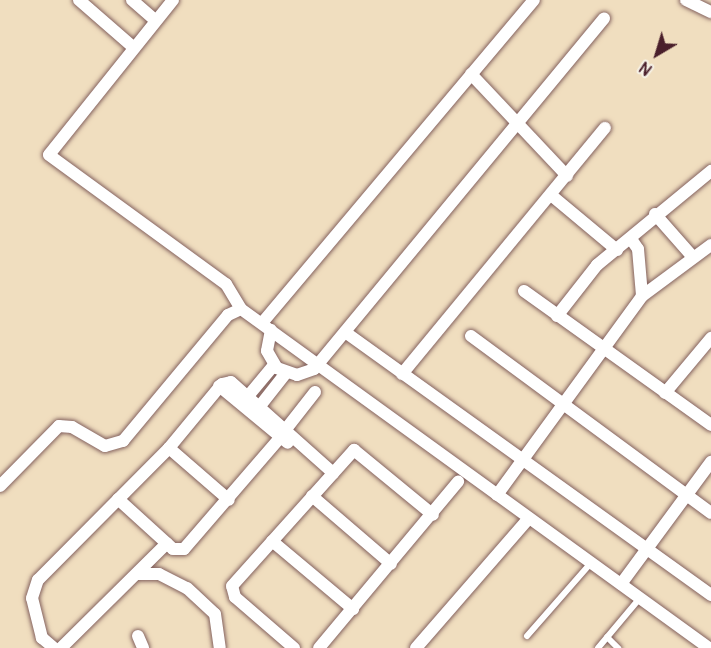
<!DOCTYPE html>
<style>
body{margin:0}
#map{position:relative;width:711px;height:648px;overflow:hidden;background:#f0debf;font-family:Pangolin,sans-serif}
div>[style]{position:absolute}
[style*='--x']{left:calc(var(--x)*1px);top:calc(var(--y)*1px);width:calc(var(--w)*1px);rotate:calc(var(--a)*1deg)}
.roads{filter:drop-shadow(0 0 2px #84625f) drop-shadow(0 0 2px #84625f)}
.service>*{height:6px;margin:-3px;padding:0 3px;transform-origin:3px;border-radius:3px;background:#fff}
.minor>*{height:12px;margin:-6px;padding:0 6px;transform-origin:6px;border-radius:6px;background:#fff}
span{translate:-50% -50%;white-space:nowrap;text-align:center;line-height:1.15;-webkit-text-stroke:5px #f7f3e8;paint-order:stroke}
.north{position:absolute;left:627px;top:24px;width:60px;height:60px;-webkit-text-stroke:4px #f7f3e8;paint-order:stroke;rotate:218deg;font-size:16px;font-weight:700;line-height:24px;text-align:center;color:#4a1f2b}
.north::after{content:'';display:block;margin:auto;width:21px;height:27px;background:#4a1f2b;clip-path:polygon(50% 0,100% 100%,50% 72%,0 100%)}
</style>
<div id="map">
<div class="roads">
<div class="service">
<div style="--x:527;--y:636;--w:97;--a:-48.8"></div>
<div style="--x:607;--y:637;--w:16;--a:45"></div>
<div style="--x:598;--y:648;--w:65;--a:-50"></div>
</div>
<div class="minor">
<div style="--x:79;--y:0;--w:70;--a:41"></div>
<div style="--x:132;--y:0;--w:30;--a:41"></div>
<div style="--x:173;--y:0;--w:198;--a:128.7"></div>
<div style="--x:49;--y:155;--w:219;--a:36.1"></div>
<div style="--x:226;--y:284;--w:29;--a:59"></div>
<div style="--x:686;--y:0;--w:28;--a:26"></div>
<div style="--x:471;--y:74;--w:140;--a:46.7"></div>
<div style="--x:551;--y:195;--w:86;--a:39.8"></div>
<div style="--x:655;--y:214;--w:55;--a:48.7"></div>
<div style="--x:631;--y:239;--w:12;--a:55"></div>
<div style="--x:638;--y:249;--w:47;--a:85.1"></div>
<div style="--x:524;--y:291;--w:230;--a:35.6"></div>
<div style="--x:557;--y:316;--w:65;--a:-51.9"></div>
<div style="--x:597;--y:265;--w:148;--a:-39.5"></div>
<div style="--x:262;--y:323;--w:422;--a:-49.9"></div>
<div style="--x:271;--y:330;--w:21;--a:101"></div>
<div style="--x:267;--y:351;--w:20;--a:60"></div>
<div style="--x:277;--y:368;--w:21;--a:19"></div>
<div style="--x:297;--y:375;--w:18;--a:-19"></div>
<div style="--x:314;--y:369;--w:455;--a:-50.4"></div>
<div style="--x:345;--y:332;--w:451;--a:35.7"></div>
<div style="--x:471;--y:336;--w:298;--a:36.4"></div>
<div style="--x:402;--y:374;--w:319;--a:-50.5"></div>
<div style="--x:219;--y:386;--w:89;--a:39.6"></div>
<div style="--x:665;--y:393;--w:72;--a:-50.1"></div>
<div style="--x:244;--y:401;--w:47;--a:-50.2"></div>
<div style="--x:256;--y:411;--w:48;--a:-51.7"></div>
<div style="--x:286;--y:429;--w:47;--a:-51.9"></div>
<div style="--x:169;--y:448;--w:79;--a:40.9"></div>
<div style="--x:0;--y:486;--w:84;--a:-45.5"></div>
<div style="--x:59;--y:426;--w:13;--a:4"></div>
<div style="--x:72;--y:427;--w:38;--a:30"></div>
<div style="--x:105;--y:446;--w:19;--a:-16"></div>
<div style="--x:123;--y:441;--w:164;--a:-50.2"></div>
<div style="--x:228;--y:315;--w:14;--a:-25"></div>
<div style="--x:241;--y:309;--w:578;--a:35.92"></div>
<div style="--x:497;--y:495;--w:246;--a:-53.9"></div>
<div style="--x:642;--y:296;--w:86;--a:-36.5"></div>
<div style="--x:312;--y:496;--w:104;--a:40.7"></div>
<div style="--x:118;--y:499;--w:74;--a:42.3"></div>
<div style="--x:173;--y:549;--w:11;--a:0"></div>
<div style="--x:184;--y:549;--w:155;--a:-49.2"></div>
<div style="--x:272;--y:541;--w:106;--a:40"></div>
<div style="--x:137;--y:574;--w:22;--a:0"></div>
<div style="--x:159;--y:574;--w:31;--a:27"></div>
<div style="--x:187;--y:588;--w:38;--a:43"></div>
<div style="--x:215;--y:614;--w:34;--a:82"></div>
<div style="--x:621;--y:584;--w:152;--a:-53.6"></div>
<div style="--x:138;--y:636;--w:13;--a:67"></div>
<div style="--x:54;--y:648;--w:16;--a:-140"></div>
<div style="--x:42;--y:638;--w:41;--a:-104"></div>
<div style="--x:32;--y:598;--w:19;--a:-72"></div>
<div style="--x:38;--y:580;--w:186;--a:-45.2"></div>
<div style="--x:169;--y:448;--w:83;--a:-50.4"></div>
<div style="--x:222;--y:384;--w:9;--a:-13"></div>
<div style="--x:231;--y:382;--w:137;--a:41.7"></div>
<div style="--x:61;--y:648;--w:149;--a:-44.7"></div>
<div style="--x:294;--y:648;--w:78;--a:-139.2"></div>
<div style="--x:235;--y:597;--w:11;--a:-105"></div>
<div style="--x:232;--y:586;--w:183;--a:-48.1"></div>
<div style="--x:354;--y:450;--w:102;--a:39.4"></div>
<div style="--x:319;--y:648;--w:217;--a:-50.1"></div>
<div style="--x:416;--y:648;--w:172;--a:-49"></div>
</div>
</div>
<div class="north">N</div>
</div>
